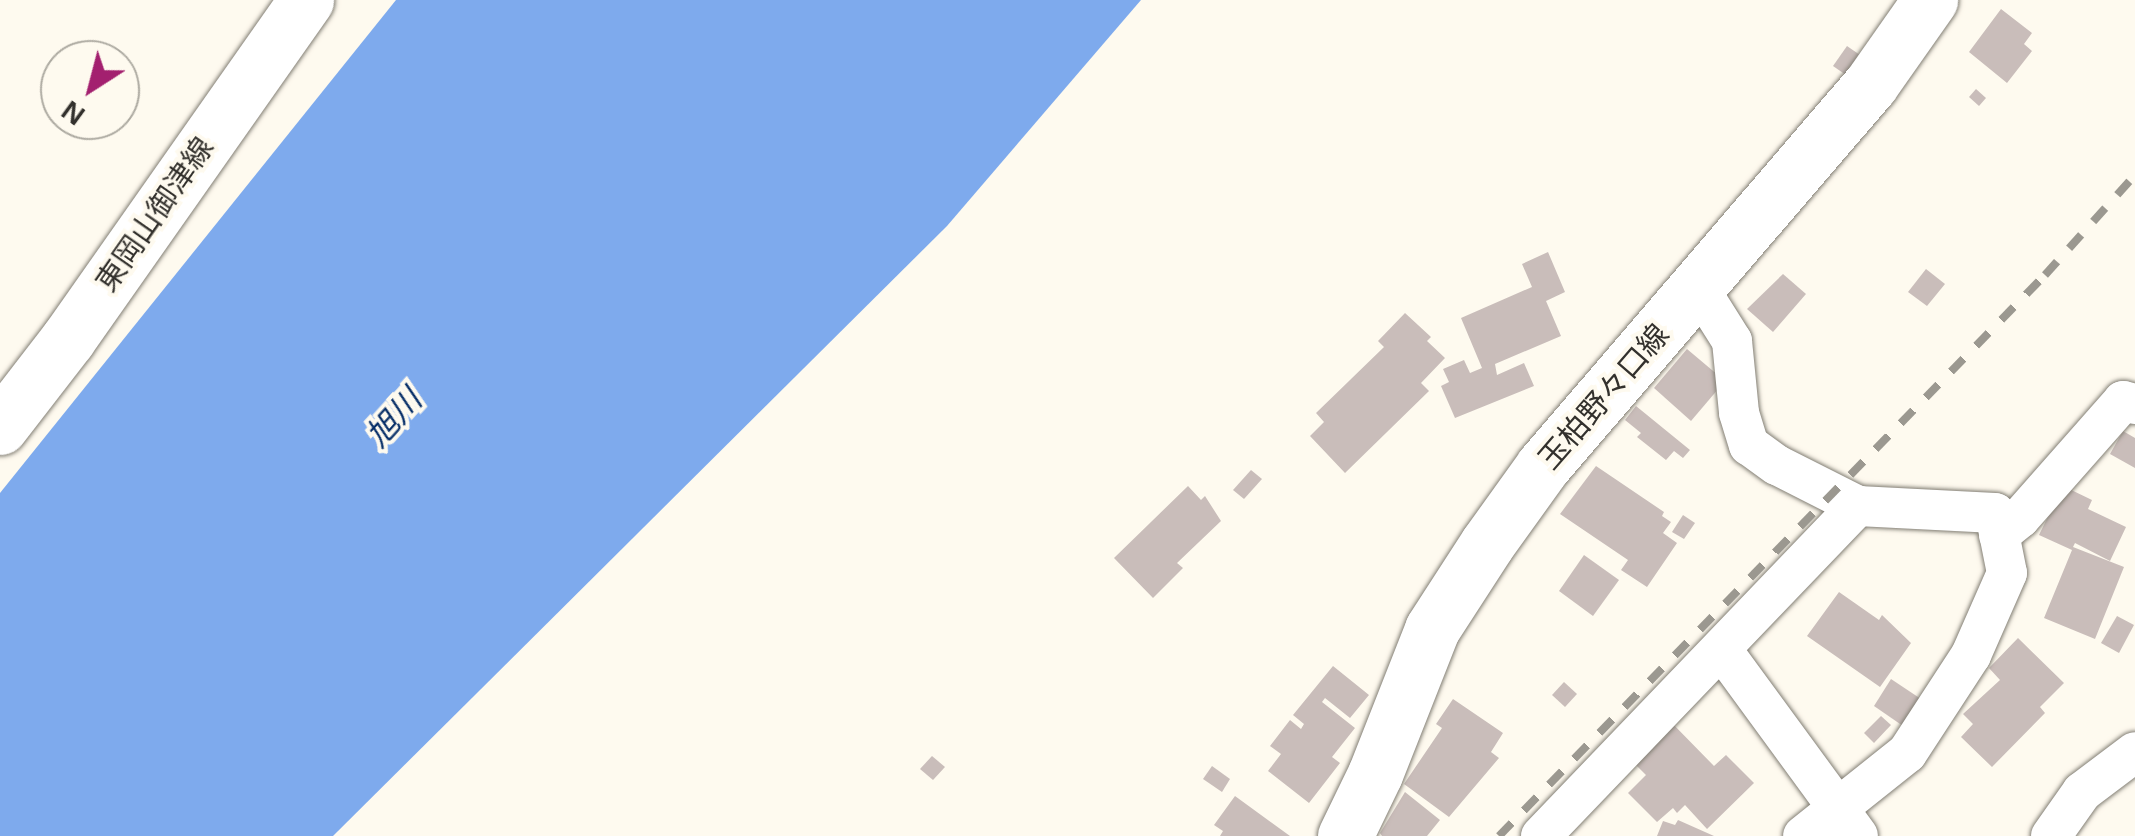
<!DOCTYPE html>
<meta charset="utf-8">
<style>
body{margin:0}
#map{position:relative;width:2135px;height:836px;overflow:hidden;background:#fefaef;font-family:Helvetica,"Noto Sans JP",sans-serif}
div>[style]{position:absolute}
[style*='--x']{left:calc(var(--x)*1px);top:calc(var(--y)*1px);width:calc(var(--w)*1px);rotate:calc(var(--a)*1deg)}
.water>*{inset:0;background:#7eaaed}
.building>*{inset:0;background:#c9bdba}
.roads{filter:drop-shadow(0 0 2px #827e74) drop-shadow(0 0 2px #827e74)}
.minor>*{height:40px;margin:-20px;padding:0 20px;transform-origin:20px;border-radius:20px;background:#fff}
.secondary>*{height:55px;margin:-27.5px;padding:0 27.5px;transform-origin:27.5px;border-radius:27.5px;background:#fff}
.primary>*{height:55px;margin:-27.5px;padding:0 27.5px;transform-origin:27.5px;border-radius:27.5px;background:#fff}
.rail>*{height:8px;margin-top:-4px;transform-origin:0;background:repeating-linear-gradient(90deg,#9b9890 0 18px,transparent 0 36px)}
span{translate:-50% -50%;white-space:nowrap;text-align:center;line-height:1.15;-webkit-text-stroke:8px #fefaef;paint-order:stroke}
.street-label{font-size:30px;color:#33312d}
.water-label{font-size:32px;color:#052d67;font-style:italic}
.north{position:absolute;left:40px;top:40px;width:100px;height:100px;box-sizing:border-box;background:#fefaef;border:2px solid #adaaa1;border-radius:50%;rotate:216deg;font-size:28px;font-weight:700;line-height:40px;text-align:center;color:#33312d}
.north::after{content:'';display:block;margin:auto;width:35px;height:45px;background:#a3206f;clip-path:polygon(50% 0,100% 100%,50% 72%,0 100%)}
</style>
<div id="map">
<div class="water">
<div style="clip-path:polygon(396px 0,1141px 0,947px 226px,333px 836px,0 836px,0 493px)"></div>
</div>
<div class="building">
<div style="clip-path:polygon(2001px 9px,2032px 33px,2024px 44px,2032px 51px,2007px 83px,1969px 52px)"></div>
<div style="clip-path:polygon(1847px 46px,1860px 55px,1846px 75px,1833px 66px)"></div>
<div style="clip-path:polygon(1976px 89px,1986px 98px,1979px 106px,1969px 97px)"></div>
<div style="clip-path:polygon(1548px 252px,1565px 292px,1546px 301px,1561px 336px,1495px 364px,1497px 375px,1524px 363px,1534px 386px,1455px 418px,1441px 386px,1449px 382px,1443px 369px,1464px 360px,1470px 373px,1482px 368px,1461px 318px,1532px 287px,1522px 264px)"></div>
<div style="clip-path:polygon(1926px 269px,1945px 284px,1927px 306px,1908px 292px)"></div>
<div style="clip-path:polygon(1783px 274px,1806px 294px,1773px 332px,1747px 309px)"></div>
<div style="clip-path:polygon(1405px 313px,1431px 337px,1427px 341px,1445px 358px,1421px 383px,1429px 391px,1345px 473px,1310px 436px,1324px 422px,1316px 413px,1384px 347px,1378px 341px)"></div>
<div style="clip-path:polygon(1687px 349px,1725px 381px,1691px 421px,1654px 388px)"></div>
<div style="clip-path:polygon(1636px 406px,1690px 450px,1683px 458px,1674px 451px,1666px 460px,1637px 437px,1641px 433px,1625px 420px)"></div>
<div style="clip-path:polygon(2123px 431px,2135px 438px,2135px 468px,2110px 454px)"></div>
<div style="clip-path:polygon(1596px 466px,1664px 512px,1662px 516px,1671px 522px,1663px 533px,1677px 543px,1647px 587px,1621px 570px,1628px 560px,1560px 514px)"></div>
<div style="clip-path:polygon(1251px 470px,1262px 479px,1244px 499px,1233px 490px)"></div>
<div style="clip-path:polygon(1188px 486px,1201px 500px,1205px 496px,1221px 521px,1177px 563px,1183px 568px,1153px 598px,1114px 558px)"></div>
<div style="clip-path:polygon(2063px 486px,2092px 500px,2088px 509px,2126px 527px,2110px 561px,2075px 543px,2073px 547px,2124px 567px,2095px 639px,2044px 618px,2072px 550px,2039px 535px)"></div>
<div style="clip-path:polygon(1683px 515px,1695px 523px,1684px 539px,1672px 532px)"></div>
<div style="clip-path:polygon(1584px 555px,1619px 580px,1593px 616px,1559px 591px)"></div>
<div style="clip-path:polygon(1839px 592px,1879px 620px,1882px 615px,1911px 643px,1880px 687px,1807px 636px)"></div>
<div style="clip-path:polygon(2117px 616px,2134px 625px,2119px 653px,2101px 643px)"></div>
<div style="clip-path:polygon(2018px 638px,2064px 683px,2040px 707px,2045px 713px,1992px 767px,1961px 737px,1973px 724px,1963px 714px,2000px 680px,1989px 668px)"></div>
<div style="clip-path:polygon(1333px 666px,1369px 695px,1350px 718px,1325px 698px,1322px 702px,1355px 728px,1332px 757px,1340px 763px,1309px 803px,1268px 771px,1281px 754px,1270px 746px,1290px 720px,1301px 729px,1304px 724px,1293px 715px)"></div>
<div style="clip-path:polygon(1891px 679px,1921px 699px,1903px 726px,1874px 706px)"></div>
<div style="clip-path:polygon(1564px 682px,1577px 694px,1565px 707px,1552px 695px)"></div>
<div style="clip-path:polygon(1453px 699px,1503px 733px,1491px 752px,1499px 758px,1449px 817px,1404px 784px,1442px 728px,1436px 724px)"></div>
<div style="clip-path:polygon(1881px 716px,1891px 725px,1874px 743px,1864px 733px)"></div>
<div style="clip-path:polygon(1668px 719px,1714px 766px,1726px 755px,1754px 783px,1707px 829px,1685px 805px,1677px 813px,1673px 808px,1657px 822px,1628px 793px,1646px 775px,1628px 757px)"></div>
<div style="clip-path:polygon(932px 756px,945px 767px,933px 780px,920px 769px)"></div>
<div style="clip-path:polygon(1212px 766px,1230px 779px,1222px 792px,1203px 779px)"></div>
<div style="clip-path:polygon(1405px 792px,1440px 820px,1427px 836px,1382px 836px,1380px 833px)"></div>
<div style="clip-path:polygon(1235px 796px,1290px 836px,1220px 836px,1223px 831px,1214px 825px)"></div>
<div style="clip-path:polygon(1678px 820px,1714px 836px,1657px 836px,1663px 821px,1675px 825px)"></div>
</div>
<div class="roads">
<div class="minor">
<div style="--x:1698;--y:287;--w:64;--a:57.8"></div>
<div style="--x:1732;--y:341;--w:72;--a:84.4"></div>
<div style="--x:1739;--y:413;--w:34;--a:73"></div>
<div style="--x:1749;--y:445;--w:34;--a:36"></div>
<div style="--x:1777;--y:465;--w:91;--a:26.8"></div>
<div style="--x:1858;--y:506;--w:137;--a:2.9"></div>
<div style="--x:1995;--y:513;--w:61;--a:78.7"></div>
<div style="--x:2007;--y:573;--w:90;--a:113.7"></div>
<div style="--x:1971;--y:655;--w:117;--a:123.1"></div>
<div style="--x:1907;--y:753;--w:133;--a:141.4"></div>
<div style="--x:1999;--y:535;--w:27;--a:-39"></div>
<div style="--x:2020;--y:518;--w:156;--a:-48.6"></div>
<div style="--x:2123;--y:401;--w:12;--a:14"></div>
<div style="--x:1722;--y:650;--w:230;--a:53.8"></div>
<div style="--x:1541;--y:836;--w:458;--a:-46.2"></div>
<div style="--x:2051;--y:836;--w:54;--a:-54.8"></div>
<div style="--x:2082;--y:792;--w:66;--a:-37"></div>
</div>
<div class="secondary">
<div style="--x:1345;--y:836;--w:69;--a:-64.2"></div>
<div style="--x:1375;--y:774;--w:156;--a:-68.5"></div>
<div style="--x:1432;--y:629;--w:101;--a:-57.1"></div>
<div style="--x:1487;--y:544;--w:96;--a:-54.3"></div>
<div style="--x:1543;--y:466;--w:503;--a:-49.35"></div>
<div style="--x:1871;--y:84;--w:103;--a:-54.9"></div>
</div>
<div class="primary">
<div style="--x:0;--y:427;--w:111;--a:-52.3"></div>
<div style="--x:68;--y:339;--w:414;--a:-54.9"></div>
</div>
</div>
<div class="rail">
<div style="--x:1499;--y:836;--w:783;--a:-45.78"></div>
<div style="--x:2045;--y:275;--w:135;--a:-48"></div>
</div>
<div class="street-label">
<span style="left:155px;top:215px;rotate:-55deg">東岡山御津線</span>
<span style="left:1604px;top:397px;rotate:-49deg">玉柏野々口線</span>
</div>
<div class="water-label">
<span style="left:394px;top:418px;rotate:-48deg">旭川</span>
</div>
<div class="north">N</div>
</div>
